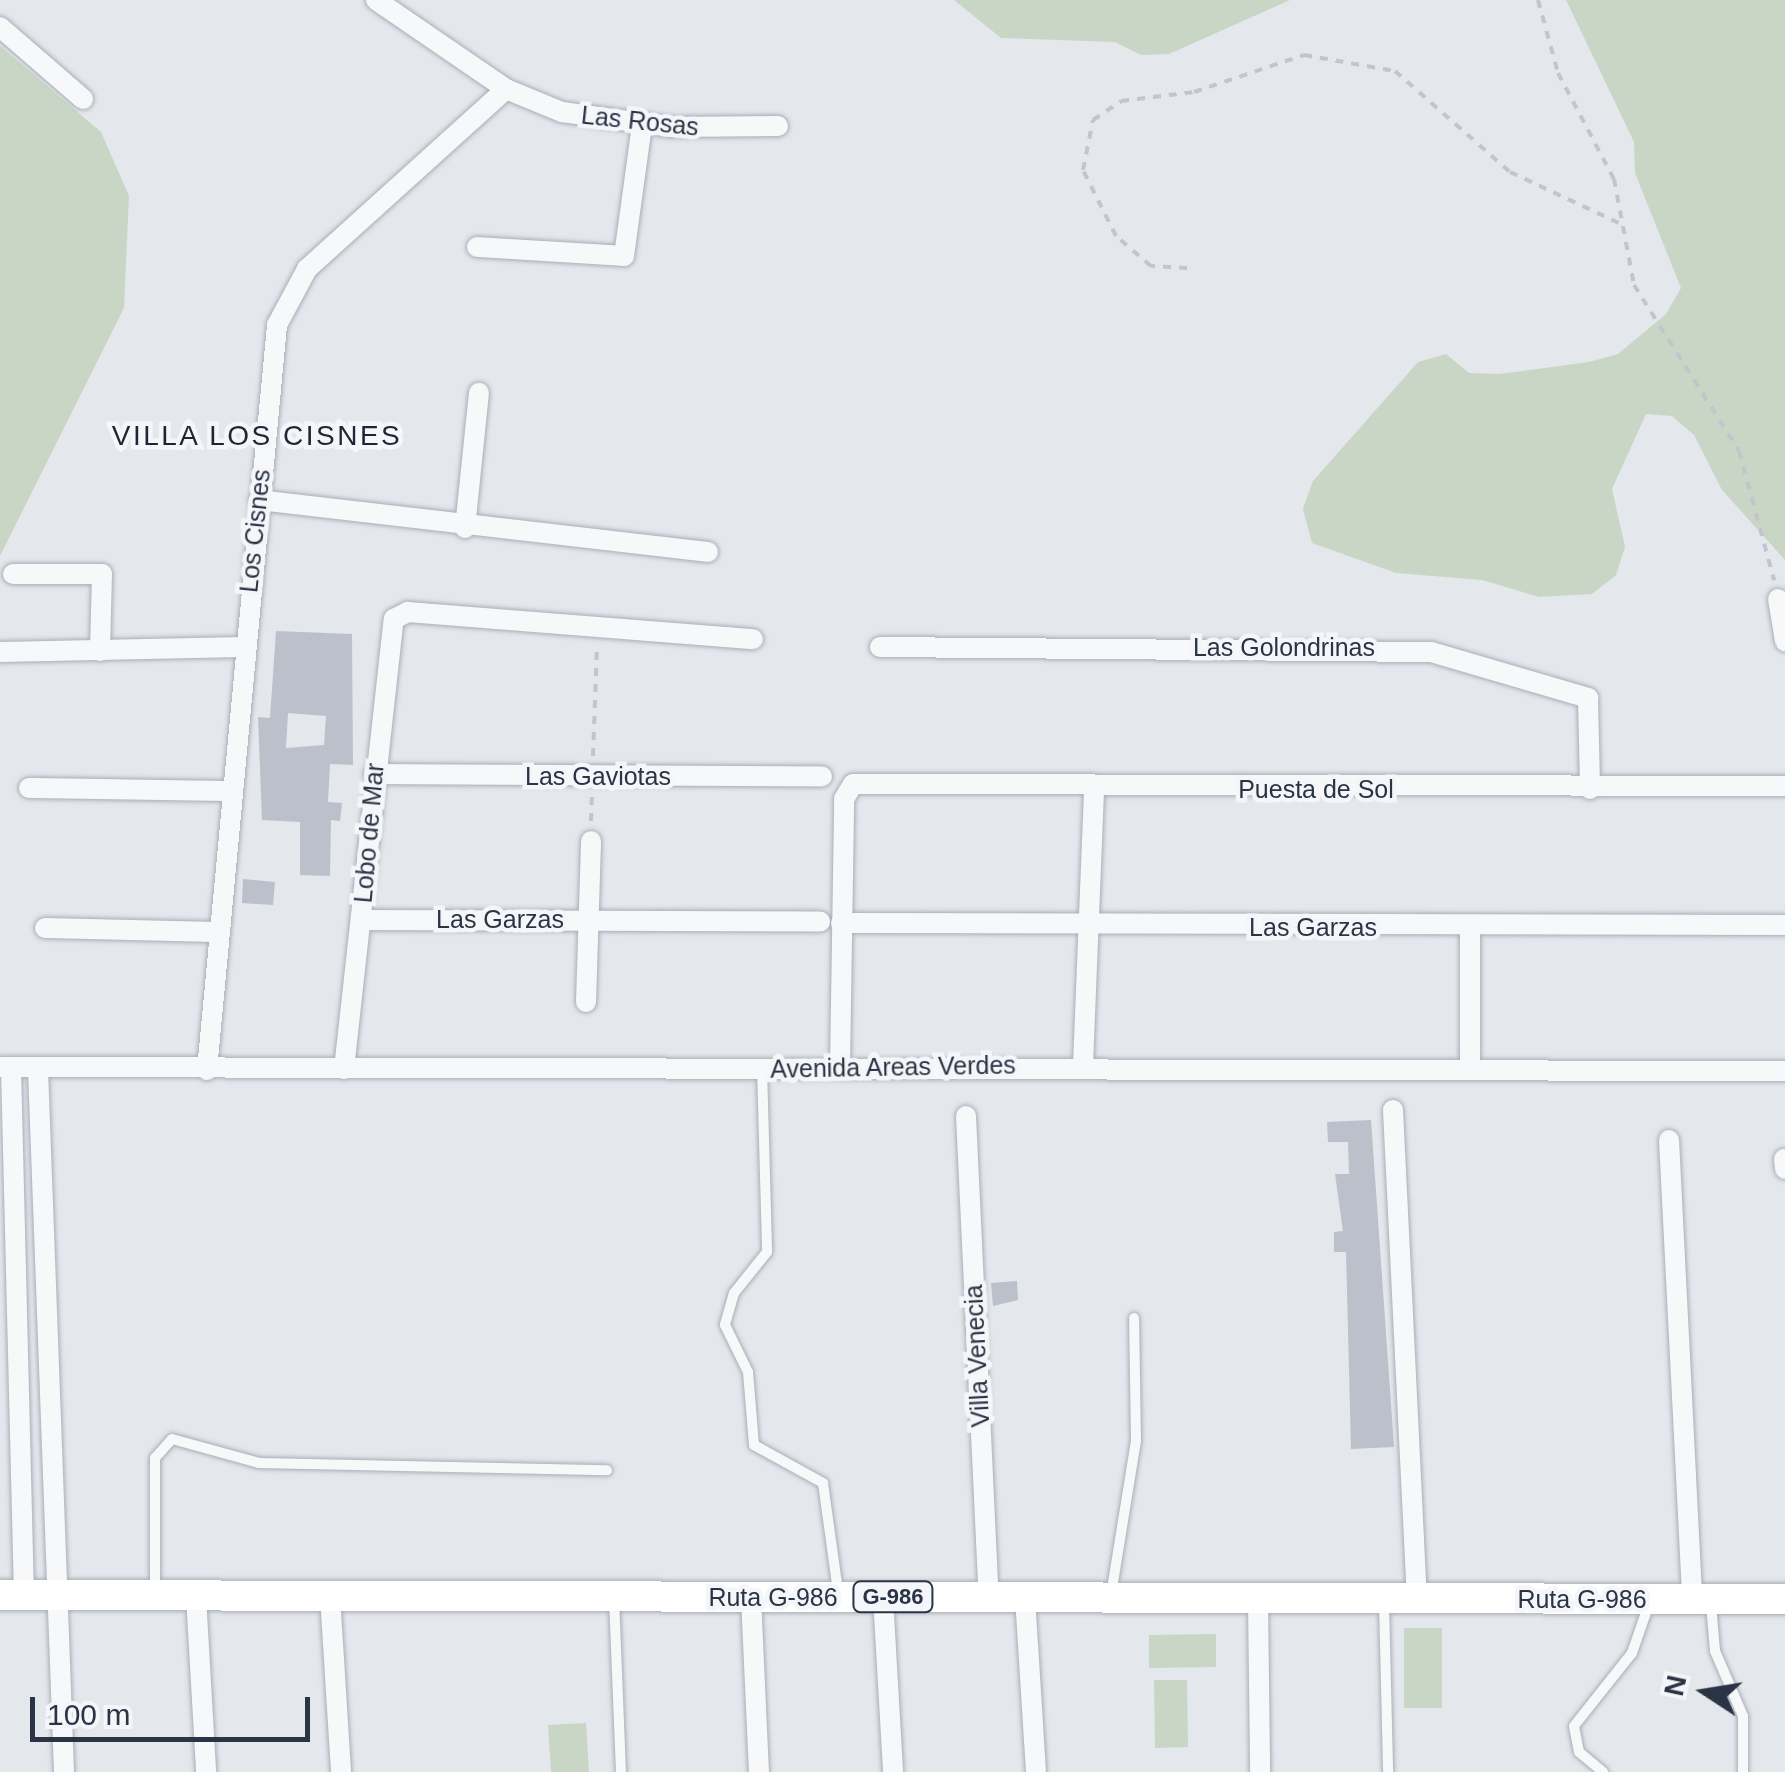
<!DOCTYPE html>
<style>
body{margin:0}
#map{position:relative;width:1785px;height:1772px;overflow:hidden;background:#e4e7ec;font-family:Helvetica,sans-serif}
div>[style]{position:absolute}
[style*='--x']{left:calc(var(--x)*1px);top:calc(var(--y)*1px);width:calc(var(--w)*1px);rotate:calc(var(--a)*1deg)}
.green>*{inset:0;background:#c9d6c5}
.building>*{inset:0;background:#bbc0ca}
.path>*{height:4px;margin-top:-2px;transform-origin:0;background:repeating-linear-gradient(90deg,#c2c5cb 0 8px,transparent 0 16px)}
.roads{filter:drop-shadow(0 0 2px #a9aeb7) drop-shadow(0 0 2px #a9aeb7)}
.lane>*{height:10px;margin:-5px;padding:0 5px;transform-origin:5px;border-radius:5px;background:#f7f8fa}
.street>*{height:20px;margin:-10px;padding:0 10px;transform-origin:10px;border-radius:10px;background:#f7f8fa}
.primary>*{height:30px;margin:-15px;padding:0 15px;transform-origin:15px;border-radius:15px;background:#fff}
span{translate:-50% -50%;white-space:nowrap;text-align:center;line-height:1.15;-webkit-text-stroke:9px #f4f6f9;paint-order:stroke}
.shield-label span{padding:2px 8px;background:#f4f6f9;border:2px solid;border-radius:8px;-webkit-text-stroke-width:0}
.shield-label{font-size:22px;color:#2b3445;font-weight:700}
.street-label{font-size:25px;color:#2b3445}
.neighbourhood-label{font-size:28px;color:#1d2536;letter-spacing:2.5px}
.north{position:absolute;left:1655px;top:1642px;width:100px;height:100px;-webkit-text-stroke:8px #f4f6f9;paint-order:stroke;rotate:282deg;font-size:28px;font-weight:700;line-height:40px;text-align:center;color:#2b3445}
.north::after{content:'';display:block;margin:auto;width:35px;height:45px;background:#2b3445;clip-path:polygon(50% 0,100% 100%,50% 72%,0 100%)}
.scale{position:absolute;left:30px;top:1697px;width:280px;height:45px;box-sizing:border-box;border:5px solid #2b3445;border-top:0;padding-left:12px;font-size:30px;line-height:35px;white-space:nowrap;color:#2b3445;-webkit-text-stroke:8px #f4f6f9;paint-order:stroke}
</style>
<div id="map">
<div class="green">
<div style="clip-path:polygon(954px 0,1290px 0,1169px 54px,1141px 55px,1115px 42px,1001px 38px)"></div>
<div style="clip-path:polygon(1566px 0,1785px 0,1785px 560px,1722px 490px,1694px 435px,1672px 416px,1646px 414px,1612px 489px,1625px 547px,1616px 575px,1592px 594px,1539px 597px,1482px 580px,1396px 573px,1312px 543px,1303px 509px,1313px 481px,1418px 362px,1446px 354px,1469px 373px,1499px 374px,1589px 362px,1618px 354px,1666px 314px,1681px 288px,1635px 173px,1634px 142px)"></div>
<div style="clip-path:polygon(0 46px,101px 132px,129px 196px,124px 308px,0 556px)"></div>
<div style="clip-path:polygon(1404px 1628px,1442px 1628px,1442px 1708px,1404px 1708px)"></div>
<div style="clip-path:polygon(1216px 1634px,1216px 1667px,1149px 1668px,1149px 1635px)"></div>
<div style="clip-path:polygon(1154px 1680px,1187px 1680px,1188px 1747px,1155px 1748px)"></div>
<div style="clip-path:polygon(586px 1723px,589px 1772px,551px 1772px,548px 1725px)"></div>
</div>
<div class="building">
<div style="clip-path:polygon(evenodd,276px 631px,352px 634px,353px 765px,330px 764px,328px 802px,342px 803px,340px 821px,331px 820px,330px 876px,300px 875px,300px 822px,262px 820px,258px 717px,270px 718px,276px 631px,288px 713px,326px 716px,324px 745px,286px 748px,288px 713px)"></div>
<div style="clip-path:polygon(243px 879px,275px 882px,273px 905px,242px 903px)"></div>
<div style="clip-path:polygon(1371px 1120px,1394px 1447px,1351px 1449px,1346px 1252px,1334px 1252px,1334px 1232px,1343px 1231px,1335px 1174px,1349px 1174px,1348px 1142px,1328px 1142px,1327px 1122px)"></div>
<div style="clip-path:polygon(1017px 1281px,1018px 1300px,993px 1306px,991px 1283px)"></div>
</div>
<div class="path">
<div style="--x:1538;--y:0;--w:76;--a:74.7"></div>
<div style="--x:1558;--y:73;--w:120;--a:62.2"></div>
<div style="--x:1614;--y:179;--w:108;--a:79.3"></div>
<div style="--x:1634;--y:285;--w:196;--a:57.7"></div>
<div style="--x:1739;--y:451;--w:134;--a:74.8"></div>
<div style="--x:1187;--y:268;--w:36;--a:-177"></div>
<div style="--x:1151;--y:266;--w:46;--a:-139.4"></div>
<div style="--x:1116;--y:236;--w:74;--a:-116.6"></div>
<div style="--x:1083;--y:170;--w:51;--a:-78.7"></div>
<div style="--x:1093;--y:120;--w:34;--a:-34"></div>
<div style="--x:1121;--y:101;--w:74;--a:-7"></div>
<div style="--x:1194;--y:92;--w:116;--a:-18.6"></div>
<div style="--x:1304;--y:55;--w:92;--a:10"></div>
<div style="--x:1395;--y:71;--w:153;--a:41.3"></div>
<div style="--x:1510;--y:172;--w:120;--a:25.1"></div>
<div style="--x:593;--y:756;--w:111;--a:-87.9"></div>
<div style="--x:591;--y:821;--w:26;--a:-88"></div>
</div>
<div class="roads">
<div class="lane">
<div style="--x:762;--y:1068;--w:184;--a:88.4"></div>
<div style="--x:767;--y:1252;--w:53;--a:128.8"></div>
<div style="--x:734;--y:1293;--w:33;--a:106"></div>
<div style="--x:725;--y:1325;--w:52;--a:63.9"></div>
<div style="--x:748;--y:1372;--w:73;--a:85.3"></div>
<div style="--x:754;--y:1445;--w:79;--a:28.8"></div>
<div style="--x:823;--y:1483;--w:109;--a:82.1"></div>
<div style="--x:155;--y:1590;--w:132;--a:-90"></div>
<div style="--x:155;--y:1458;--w:25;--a:-48"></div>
<div style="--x:172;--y:1439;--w:90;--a:15.4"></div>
<div style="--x:259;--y:1463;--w:348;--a:1.2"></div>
<div style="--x:1111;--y:1595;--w:156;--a:-80.8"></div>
<div style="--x:1136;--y:1441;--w:123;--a:-90.9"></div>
<div style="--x:614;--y:1598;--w:174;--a:87.7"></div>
<div style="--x:1384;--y:1603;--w:169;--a:88.6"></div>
<div style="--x:1711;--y:1604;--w:47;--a:85.1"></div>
<div style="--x:1715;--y:1651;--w:71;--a:66.7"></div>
<div style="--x:1743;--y:1716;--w:56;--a:90"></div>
<div style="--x:1603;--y:1772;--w:31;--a:-140"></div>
<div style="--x:1579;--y:1752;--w:26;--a:-101"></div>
<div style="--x:1574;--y:1726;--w:93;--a:-51.5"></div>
<div style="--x:1632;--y:1653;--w:52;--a:-70.9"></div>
</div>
<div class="street">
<div style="--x:376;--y:0;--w:158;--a:34.4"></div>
<div style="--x:506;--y:89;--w:61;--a:22.3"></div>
<div style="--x:562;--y:112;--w:110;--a:7.8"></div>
<div style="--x:671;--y:127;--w:107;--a:-0.5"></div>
<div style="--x:0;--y:27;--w:110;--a:40.9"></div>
<div style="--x:477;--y:247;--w:147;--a:3.5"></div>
<div style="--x:624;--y:256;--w:133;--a:-82.2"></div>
<div style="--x:259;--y:500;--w:452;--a:6.6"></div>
<div style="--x:465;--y:528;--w:136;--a:-84.1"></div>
<div style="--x:13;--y:574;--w:89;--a:0"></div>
<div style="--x:102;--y:574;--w:77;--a:91.5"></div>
<div style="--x:1778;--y:599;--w:43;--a:80.5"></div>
<div style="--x:880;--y:647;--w:551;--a:0.52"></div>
<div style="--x:1431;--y:652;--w:164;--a:16.3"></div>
<div style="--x:1588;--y:698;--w:91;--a:88.7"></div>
<div style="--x:0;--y:652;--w:243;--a:-1.2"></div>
<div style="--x:374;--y:774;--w:448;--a:0.3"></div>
<div style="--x:29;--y:788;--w:202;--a:0.9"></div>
<div style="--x:361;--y:920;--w:459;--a:0.2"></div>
<div style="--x:841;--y:923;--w:944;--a:0.12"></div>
<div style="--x:45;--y:928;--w:172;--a:1.3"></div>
<div style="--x:586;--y:1002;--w:161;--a:-88.2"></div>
<div style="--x:1470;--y:1064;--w:137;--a:-90"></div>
<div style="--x:1083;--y:1065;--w:276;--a:-87.7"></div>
<div style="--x:0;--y:1067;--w:1785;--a:0.13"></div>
<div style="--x:840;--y:1067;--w:268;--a:-89.1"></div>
<div style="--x:844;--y:799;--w:17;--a:-59"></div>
<div style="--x:853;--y:784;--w:932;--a:0.12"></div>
<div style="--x:11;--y:1068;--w:527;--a:88.59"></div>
<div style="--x:38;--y:1069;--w:703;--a:87.88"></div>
<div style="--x:344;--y:1069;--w:453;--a:-83.7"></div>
<div style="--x:394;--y:619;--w:16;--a:-27"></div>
<div style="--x:408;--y:612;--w:346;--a:4.5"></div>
<div style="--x:207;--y:1070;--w:748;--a:-84.63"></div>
<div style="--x:277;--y:325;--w:64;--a:-61.8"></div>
<div style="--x:307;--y:269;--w:268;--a:-42.1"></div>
<div style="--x:1393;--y:1110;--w:490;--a:87.2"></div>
<div style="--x:966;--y:1116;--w:482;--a:87.3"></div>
<div style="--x:1669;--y:1140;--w:460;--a:87.1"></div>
<div style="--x:1784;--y:1159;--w:10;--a:84"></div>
<div style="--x:196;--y:1596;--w:176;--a:86.7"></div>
<div style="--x:330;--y:1596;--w:176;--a:86.4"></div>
<div style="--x:751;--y:1597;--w:175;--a:87.4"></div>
<div style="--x:883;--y:1597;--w:175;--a:86.7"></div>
<div style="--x:1025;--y:1597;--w:175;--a:86.4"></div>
<div style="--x:1258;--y:1599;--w:173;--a:89.3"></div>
</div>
<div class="primary">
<div style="--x:0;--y:1595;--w:1785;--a:0.13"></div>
</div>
</div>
<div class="shield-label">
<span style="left:893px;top:1597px">G-986</span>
</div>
<div class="street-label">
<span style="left:640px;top:121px;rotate:6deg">Las Rosas</span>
<span style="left:255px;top:531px;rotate:-84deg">Los Cisnes</span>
<span style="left:1284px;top:647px">Las Golondrinas</span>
<span style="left:598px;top:776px">Las Gaviotas</span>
<span style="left:1316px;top:789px">Puesta de Sol</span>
<span style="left:369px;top:833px;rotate:-85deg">Lobo de Mar</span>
<span style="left:500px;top:919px">Las Garzas</span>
<span style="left:1313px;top:927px">Las Garzas</span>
<span style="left:893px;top:1067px;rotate:-1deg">Avenida Areas Verdes</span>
<span style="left:977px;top:1356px;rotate:-93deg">Villa Venecia</span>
<span style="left:773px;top:1597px">Ruta G-986</span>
<span style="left:1582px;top:1599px">Ruta G-986</span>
</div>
<div class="neighbourhood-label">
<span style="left:257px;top:436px">VILLA LOS CISNES</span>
</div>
<div class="north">N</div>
<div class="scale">100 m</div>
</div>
